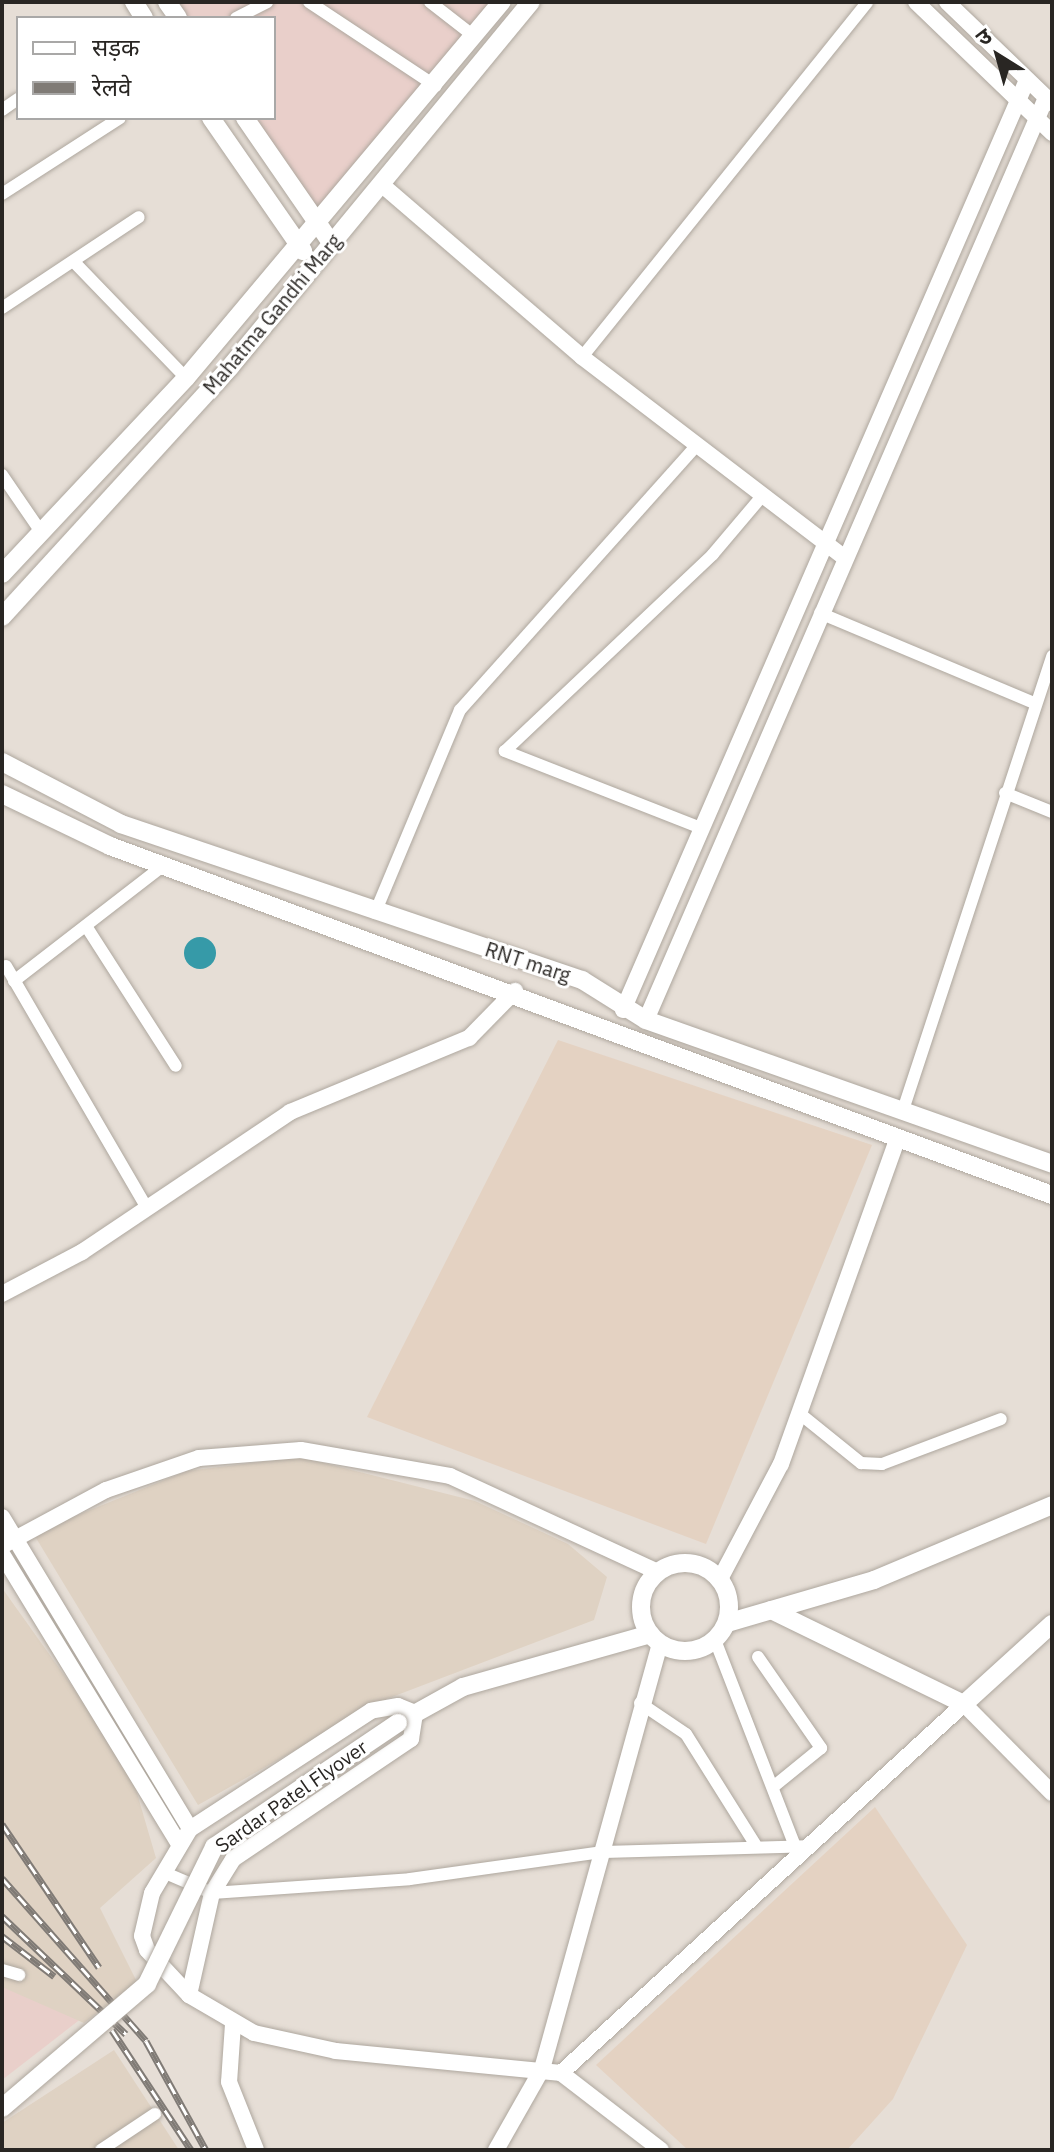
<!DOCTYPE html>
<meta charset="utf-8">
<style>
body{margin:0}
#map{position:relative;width:1054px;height:2152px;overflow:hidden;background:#e6ded6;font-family:"IBM Plex Sans","Noto Sans Devanagari",sans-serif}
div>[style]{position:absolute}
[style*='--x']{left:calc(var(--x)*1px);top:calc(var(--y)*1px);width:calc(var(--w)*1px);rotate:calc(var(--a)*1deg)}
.commercial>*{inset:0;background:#e9cfca}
.built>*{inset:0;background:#dfd2c3}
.education>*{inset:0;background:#e4d2c2}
.water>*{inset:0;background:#369aa8}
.round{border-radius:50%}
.roads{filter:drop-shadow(0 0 2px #aea79e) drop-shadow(0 0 2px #aea79e)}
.minor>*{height:12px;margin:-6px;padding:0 6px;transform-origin:6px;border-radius:6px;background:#fff}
.tertiary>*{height:16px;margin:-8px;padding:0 8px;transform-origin:8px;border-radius:8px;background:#fff}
.secondary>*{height:18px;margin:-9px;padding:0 9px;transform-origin:9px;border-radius:9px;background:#fff}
.secondary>.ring{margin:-9px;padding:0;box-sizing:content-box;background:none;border:18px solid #fff;border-radius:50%}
.rail>*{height:7px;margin-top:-3.5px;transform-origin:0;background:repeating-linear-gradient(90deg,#fff 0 12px,#807b76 0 24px);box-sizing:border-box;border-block:2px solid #807b76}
.bridges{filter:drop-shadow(0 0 2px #aea79e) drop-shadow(0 0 2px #aea79e)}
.secondary-bridge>*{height:18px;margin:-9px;padding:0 9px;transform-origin:9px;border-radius:9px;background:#fff}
span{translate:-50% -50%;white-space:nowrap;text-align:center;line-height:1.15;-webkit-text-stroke:6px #fff;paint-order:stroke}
.street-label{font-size:20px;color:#292623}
.frame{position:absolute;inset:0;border:4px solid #292623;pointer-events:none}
.legend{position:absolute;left:16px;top:16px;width:260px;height:104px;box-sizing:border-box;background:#fff;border:2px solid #a9a8a7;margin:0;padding:10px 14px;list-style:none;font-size:24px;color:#292623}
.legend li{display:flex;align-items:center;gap:16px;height:40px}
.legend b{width:40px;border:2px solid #a9a8a7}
.north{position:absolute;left:958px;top:16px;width:80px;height:80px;-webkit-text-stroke:6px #fff;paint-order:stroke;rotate:323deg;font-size:22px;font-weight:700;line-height:32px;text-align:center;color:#292623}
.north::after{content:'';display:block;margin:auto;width:28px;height:36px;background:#292623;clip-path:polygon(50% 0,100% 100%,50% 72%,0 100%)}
</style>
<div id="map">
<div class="commercial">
<div style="clip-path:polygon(177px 2px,505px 2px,315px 216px,252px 118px,274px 118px,274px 18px,187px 18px)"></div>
<div style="clip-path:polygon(2px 1976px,82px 2018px,2px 2080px)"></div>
</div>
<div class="built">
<div style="clip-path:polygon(300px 1457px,475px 1501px,568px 1544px,607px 1577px,594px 1620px,384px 1700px,198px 1805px,33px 1533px,187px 1471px)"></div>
<div style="clip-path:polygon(2px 1588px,129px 1766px,156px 1858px,100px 1908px,137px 1982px,84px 2023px,2px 1987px)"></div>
<div style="clip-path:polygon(114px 2050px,179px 2150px,2px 2150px,2px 2123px)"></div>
</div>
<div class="education">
<div style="clip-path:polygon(558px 1040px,872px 1145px,706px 1544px,367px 1417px)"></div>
<div style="clip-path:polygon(875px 1807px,967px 1945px,893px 2099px,847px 2150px,688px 2150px,596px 2065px)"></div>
</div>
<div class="water">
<div class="round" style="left:184px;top:937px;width:32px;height:32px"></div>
</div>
<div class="roads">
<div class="minor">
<div style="--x:309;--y:2;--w:152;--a:33.5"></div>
<div style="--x:430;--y:2;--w:57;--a:37.9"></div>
<div style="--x:236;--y:18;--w:35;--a:-27"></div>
<div style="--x:2;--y:110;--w:19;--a:-35"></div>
<div style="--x:2;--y:194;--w:140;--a:-32.8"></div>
<div style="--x:75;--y:263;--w:160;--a:46"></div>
<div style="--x:2;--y:308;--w:164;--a:-33.6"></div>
<div style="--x:582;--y:357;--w:455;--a:-51.2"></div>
<div style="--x:2;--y:475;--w:69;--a:55.6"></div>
<div style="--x:820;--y:613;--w:232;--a:22.8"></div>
<div style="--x:1005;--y:793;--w:51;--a:22"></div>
<div style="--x:701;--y:828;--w:211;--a:-158.6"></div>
<div style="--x:505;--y:751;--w:286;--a:-43.4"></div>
<div style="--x:713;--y:554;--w:77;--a:-49.7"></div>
<div style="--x:375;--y:913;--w:220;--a:-67.3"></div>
<div style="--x:460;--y:710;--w:356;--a:-48.2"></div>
<div style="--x:86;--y:926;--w:166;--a:57.3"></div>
<div style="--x:6;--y:966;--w:274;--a:59.8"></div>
<div style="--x:14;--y:981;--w:190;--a:-37.7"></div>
<div style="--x:904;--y:1107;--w:475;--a:-71.8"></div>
<div style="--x:799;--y:1413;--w:80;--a:38.9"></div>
<div style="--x:861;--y:1463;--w:21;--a:3"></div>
<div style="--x:882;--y:1464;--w:127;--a:-20.7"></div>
<div style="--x:715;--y:1640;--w:221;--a:68.8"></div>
<div style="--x:758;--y:1657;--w:111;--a:55.3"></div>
<div style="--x:821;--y:1748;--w:62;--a:140.9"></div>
<div style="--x:640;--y:1703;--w:55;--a:34"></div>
<div style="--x:686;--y:1734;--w:130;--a:57.9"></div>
<div style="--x:163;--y:1872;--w:53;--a:23.2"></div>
<div style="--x:212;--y:1893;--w:198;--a:-4"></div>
<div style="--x:410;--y:1879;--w:193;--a:-8"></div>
<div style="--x:601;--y:1852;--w:209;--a:-1.6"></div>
<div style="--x:2;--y:1970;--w:18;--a:16"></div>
<div style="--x:101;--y:2150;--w:65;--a:-33.7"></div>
</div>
<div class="tertiary">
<div style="--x:916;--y:2;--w:189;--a:43.9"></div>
<div style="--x:947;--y:2;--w:146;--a:43.9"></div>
<div style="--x:381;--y:184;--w:265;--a:40.7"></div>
<div style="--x:582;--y:357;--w:330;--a:37.4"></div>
<div style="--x:623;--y:1010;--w:1014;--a:-66.52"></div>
<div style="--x:646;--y:1020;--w:1005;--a:-66.55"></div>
<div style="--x:2;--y:1294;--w:90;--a:-27.7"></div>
<div style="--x:82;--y:1252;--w:251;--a:-33.9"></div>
<div style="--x:290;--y:1112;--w:194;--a:-22.5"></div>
<div style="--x:469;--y:1038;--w:66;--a:-45.6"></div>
<div style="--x:2;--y:1517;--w:364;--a:58.9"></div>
<div style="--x:2;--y:1546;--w:118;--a:-28.3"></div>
<div style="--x:106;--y:1490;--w:98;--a:-19"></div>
<div style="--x:199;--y:1458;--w:102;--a:-4.5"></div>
<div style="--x:301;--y:1450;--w:151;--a:9.9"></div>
<div style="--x:450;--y:1476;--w:229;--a:24.8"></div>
<div style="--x:2;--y:1554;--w:338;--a:58.6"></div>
<div style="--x:720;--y:1579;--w:130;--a:-62.1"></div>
<div style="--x:781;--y:1464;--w:347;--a:-70.3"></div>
<div style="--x:189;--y:1995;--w:105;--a:-77.3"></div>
<div style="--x:212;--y:1893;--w:40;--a:-58"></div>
<div style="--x:233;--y:1859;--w:215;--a:-34"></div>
<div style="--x:411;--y:1739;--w:26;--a:-81"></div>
<div style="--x:415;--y:1713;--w:18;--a:-158"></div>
<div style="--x:398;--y:1706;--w:27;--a:170"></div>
<div style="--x:371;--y:1711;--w:216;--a:146.9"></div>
<div style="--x:190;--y:1829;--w:74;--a:120.7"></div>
<div style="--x:152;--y:1893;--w:44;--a:103.1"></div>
<div style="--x:142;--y:1936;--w:15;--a:70"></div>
<div style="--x:147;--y:1950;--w:62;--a:47"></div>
<div style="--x:189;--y:1995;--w:75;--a:30.3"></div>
<div style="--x:254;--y:2033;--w:84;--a:12.4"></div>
<div style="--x:336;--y:2051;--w:226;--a:5.6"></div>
<div style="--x:561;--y:2073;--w:126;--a:37.6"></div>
<div style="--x:233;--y:2024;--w:58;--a:93.9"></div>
<div style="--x:229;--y:2082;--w:73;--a:68.3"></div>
<div style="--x:561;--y:2073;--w:546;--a:-42.48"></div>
<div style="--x:964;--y:1704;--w:125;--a:45.3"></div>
<div style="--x:496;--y:2150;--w:93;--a:-60.4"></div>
<div style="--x:542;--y:2069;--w:441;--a:-74.5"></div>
</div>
<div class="secondary">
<div style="--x:134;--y:2;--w:19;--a:58"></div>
<div style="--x:167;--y:2;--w:19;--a:55"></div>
<div style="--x:211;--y:118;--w:162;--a:55.3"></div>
<div style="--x:245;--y:118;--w:153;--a:55.4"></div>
<div style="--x:2;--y:574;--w:269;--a:-46.8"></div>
<div style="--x:186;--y:378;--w:491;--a:-50"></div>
<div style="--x:2;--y:617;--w:338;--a:-47.6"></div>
<div style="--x:230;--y:367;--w:473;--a:-50.5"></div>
<div style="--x:2;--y:762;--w:134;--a:27.5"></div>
<div style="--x:121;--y:824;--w:487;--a:18.7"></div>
<div style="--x:582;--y:980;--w:75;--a:32"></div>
<div style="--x:646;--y:1020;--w:431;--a:19.5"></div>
<div style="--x:2;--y:794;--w:120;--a:25.7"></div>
<div style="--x:110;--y:846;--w:1005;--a:20.33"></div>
<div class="ring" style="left:641px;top:1563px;width:70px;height:70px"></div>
<div style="--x:771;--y:1610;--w:215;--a:26"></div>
<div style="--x:964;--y:1704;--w:119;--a:-42.3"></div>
<div style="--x:727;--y:1623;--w:153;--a:-16.3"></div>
<div style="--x:874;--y:1580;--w:193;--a:-22.8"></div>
<div style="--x:398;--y:1723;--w:74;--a:-29"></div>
<div style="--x:463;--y:1687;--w:194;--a:-15.8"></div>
</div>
</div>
<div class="rail">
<div style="--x:2;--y:1824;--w:173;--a:55.9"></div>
<div style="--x:2;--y:1878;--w:217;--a:48.5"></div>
<div style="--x:146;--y:2041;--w:124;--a:61.2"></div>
<div style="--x:2;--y:1916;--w:171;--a:43.6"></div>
<div style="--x:2;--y:1936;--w:66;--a:37.6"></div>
<div style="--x:112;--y:2030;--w:144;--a:56.6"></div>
</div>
<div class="bridges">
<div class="secondary-bridge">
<div style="--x:2;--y:2108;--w:191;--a:-40.5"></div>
<div style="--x:147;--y:1984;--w:153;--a:-63.9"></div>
<div style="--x:214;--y:1847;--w:222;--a:-34"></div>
</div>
</div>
<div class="street-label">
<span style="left:272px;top:314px;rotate:-50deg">Mahatma Gandhi Marg</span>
<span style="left:528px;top:962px;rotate:18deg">RNT marg</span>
<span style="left:291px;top:1796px;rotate:-35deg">Sardar Patel Flyover</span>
</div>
<div class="frame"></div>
<ul class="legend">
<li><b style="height:10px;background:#fff"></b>सड़क</li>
<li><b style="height:10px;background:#807b76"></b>रेलवे</li>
</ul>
<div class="north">उ</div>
</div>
